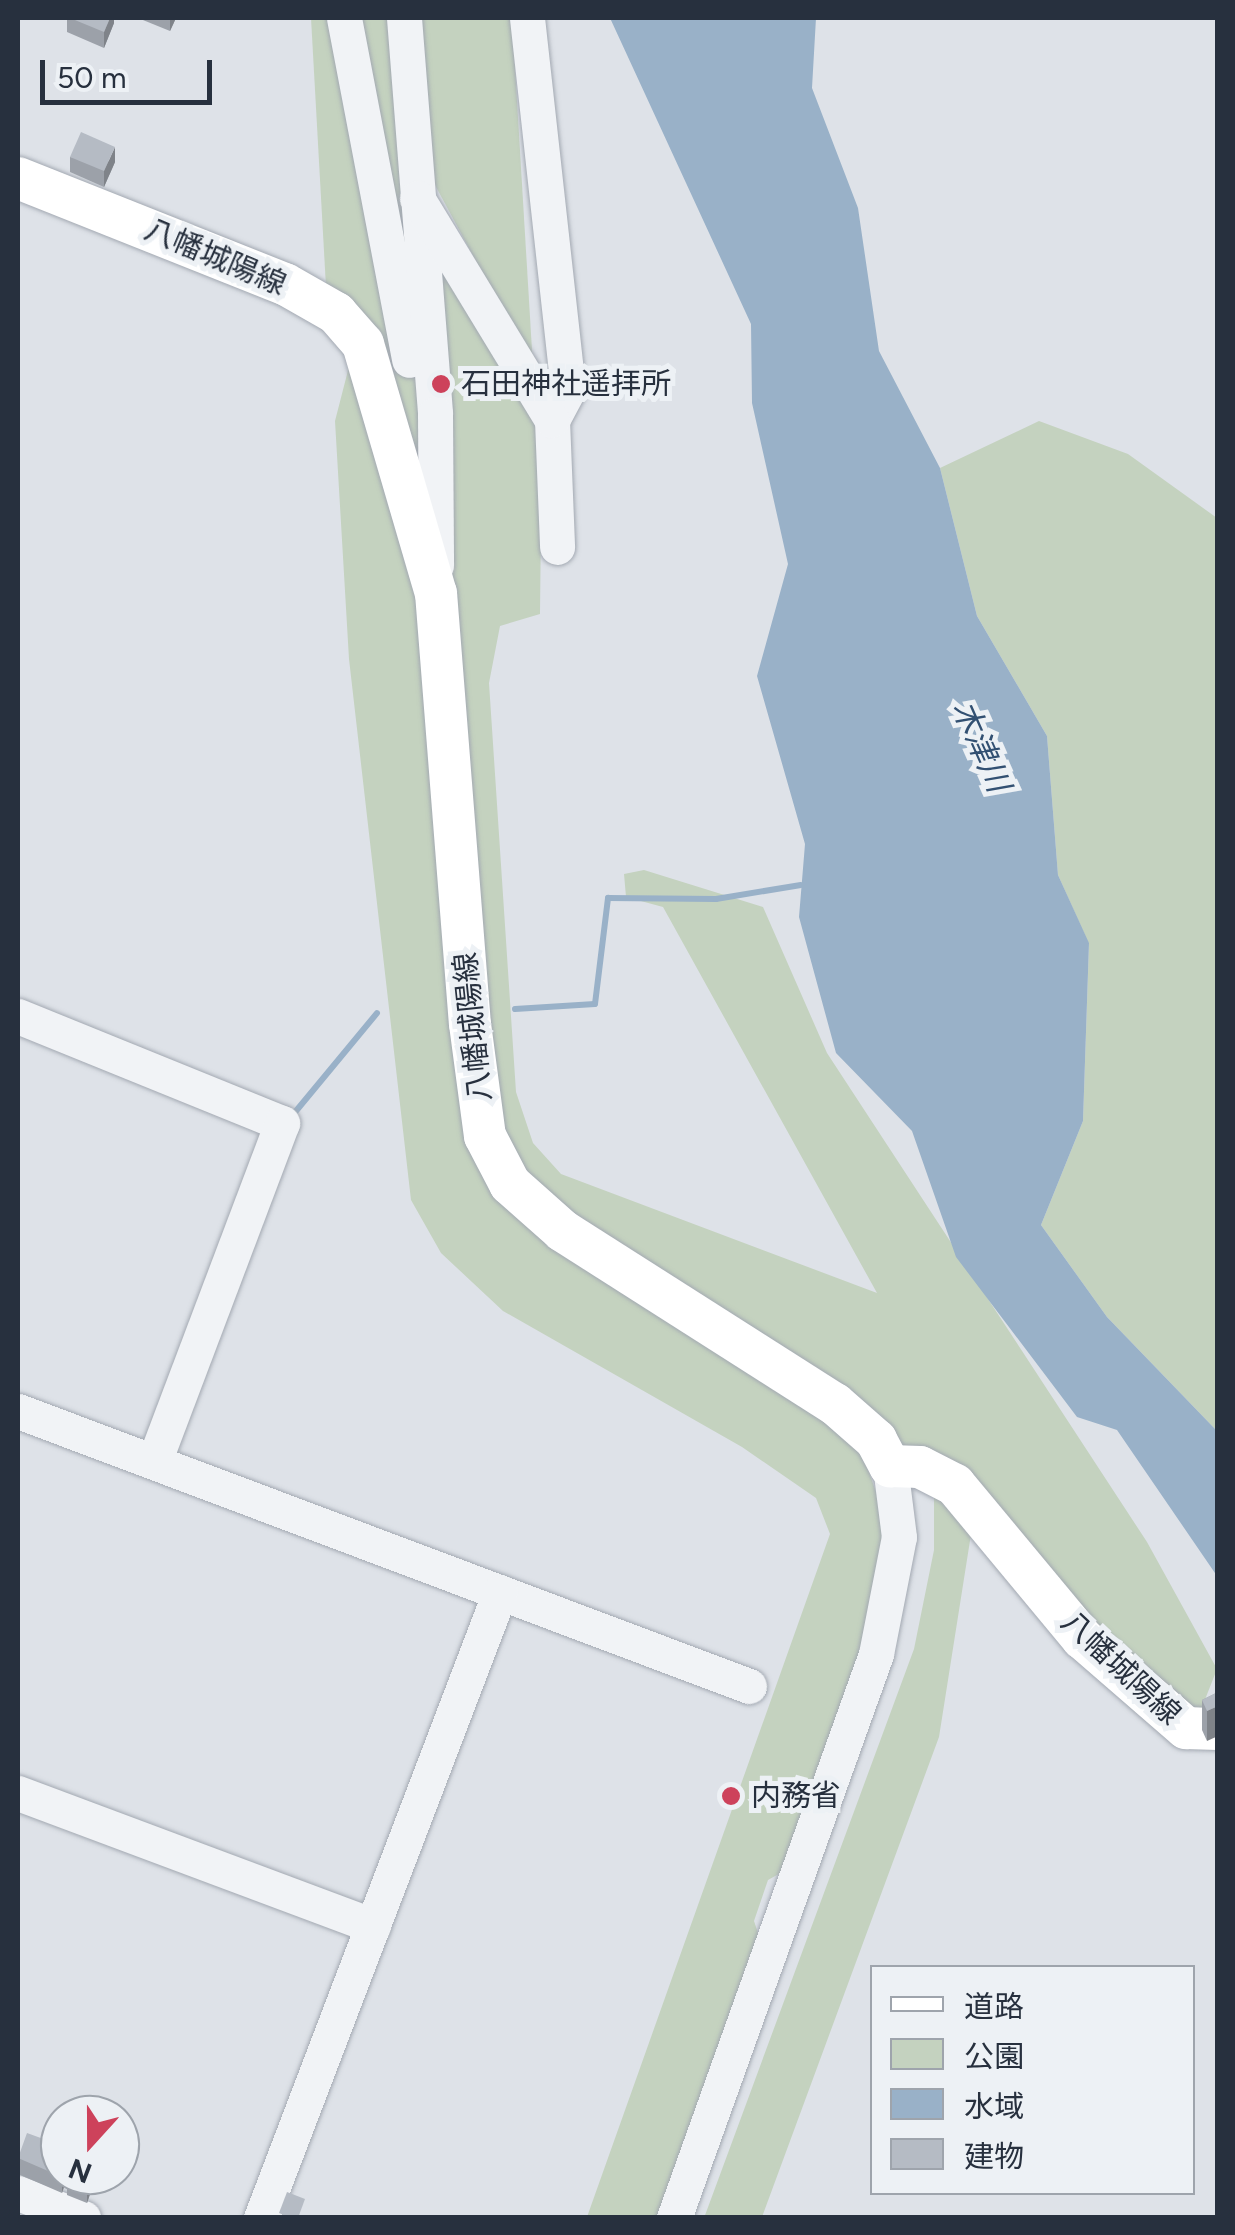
<!DOCTYPE html>
<meta charset="utf-8">
<style>
body{margin:0}
#map{position:relative;width:1235px;height:2235px;overflow:hidden;background:#dee2e8;font-family:Figtree,"Noto Sans JP",sans-serif}
div>[style]{position:absolute}
[style*='--x']{left:calc(var(--x)*1px);top:calc(var(--y)*1px);width:calc(var(--w)*1px);rotate:calc(var(--a)*1deg)}
.green>*{inset:0;background:#c4d2bf}
.water>*{inset:0;background:#99b1c8}
.stream>*{height:6px;margin:-3px;padding:0 3px;transform-origin:3px;border-radius:3px;background:#99b1c8}
.roads{filter:drop-shadow(0 0 2px #a3a9b2) drop-shadow(0 0 2px #a3a9b2)}
.minor>*{height:35px;margin:-17.5px;padding:0 17.5px;transform-origin:17.5px;border-radius:17.5px;background:#f1f3f6}
.major>*{height:42px;margin:-21px;padding:0 21px;transform-origin:21px;border-radius:21px;background:#fff}
.wall>*{inset:0;background:#9ca1a9}
.shaded-wall>*{inset:0;background:#7f8389}
.building>*{inset:0;background:#b5bbc4}
.dots>*{width:28px;height:28px;translate:-50% -50%;box-sizing:border-box;border:5px solid #edf1f5;border-radius:50%}
span{translate:-50% -50%;white-space:nowrap;text-align:center;line-height:1.15;-webkit-text-stroke:10px #edf1f5;paint-order:stroke}
.street-label{font-size:30px;color:#27303e}
.poi-label{font-size:30px;color:#27303e}
.left{translate:0 -50%;text-align:left}
.water-label{font-size:32px;color:#325072;font-style:italic}
.frame{position:absolute;inset:0;border:20px solid #27303e;pointer-events:none}
.legend{position:absolute;left:870px;top:1965px;width:325px;height:230px;box-sizing:border-box;background:#edf1f5;border:2px solid #9ea4ac;margin:0;padding:12px 18px;list-style:none;font-size:30px;color:#27303e}
.legend li{display:flex;align-items:center;gap:20px;height:50px}
.legend b{width:50px;border:2px solid #9ea4ac}
.north{position:absolute;left:40px;top:2095px;width:100px;height:100px;box-sizing:border-box;background:#edf1f5;border:2px solid #9ea4ac;border-radius:50%;rotate:201deg;font-size:28px;font-weight:700;line-height:40px;text-align:center;color:#27303e}
.north::after{content:'';display:block;margin:auto;width:35px;height:45px;background:#cd425b;clip-path:polygon(50% 0,100% 100%,50% 72%,0 100%)}
.scale{position:absolute;left:40px;top:60px;width:172px;height:45px;box-sizing:border-box;border:5px solid #27303e;border-top:0;padding-left:12px;font-size:30px;line-height:35px;white-space:nowrap;color:#27303e;-webkit-text-stroke:8px #edf1f5;paint-order:stroke}
</style>
<div id="map">
<div class="green">
<div style="clip-path:polygon(394px 18px,427px 540px,326px 287px,311px 18px)"></div>
<div style="clip-path:polygon(421px 18px,512px 18px,533px 367px,435px 185px)"></div>
<div style="clip-path:polygon(434px 231px,542px 429px,540px 614px,500px 626px,489px 683px,516px 1092px,533px 1143px,561px 1174px,877px 1293px,663px 907px,626px 897px,624px 874px,644px 870px,763px 907px,827px 1053px,1147px 1542px,1217px 1669px,1197px 1720px,900px 1446px,553px 1214px,501px 1143px,456px 640px)"></div>
<div style="clip-path:polygon(354px 347px,435px 651px,479px 1142px,860px 1447px,887px 1523px,879px 1593px,786px 1870px,768px 1880px,754px 1921px,761px 1942px,657px 2217px,587px 2217px,830px 1534px,816px 1498px,742px 1447px,503px 1311px,441px 1253px,411px 1200px,349px 659px,335px 421px)"></div>
<div style="clip-path:polygon(1039px 421px,1128px 454px,1217px 518px,1217px 1431px,1107px 1317px,1041px 1225px,1083px 1121px,1089px 944px,1058px 875px,1047px 736px,977px 616px,940px 468px)"></div>
<div style="clip-path:polygon(934px 1493px,972px 1528px,939px 1737px,762px 2217px,704px 2218px,914px 1649px,934px 1550px)"></div>
</div>
<div class="water">
<div style="clip-path:polygon(610px 18px,816px 18px,812px 88px,858px 208px,879px 351px,940px 468px,977px 616px,1047px 736px,1058px 875px,1089px 943px,1083px 1121px,1041px 1225px,1107px 1317px,1217px 1431px,1217px 1576px,1117px 1430px,1077px 1417px,956px 1257px,912px 1131px,836px 1053px,799px 917px,805px 844px,757px 676px,788px 564px,752px 403px,751px 324px)"></div>
</div>
<div class="stream">
<div style="--x:515;--y:1009;--w:80;--a:-3.6"></div>
<div style="--x:595;--y:1004;--w:107;--a:-83"></div>
<div style="--x:608;--y:898;--w:108;--a:0.5"></div>
<div style="--x:716;--y:899;--w:86;--a:-9.4"></div>
<div style="--x:296;--y:1111;--w:127;--a:-50.4"></div>
</div>
<div class="roads">
<div class="minor">
<div style="--x:344;--y:18;--w:348;--a:79.2"></div>
<div style="--x:404;--y:18;--w:397;--a:85.5"></div>
<div style="--x:435;--y:414;--w:151;--a:89.6"></div>
<div style="--x:527;--y:18;--w:374;--a:83.7"></div>
<div style="--x:568;--y:390;--w:34;--a:118"></div>
<div style="--x:552;--y:420;--w:127;--a:87.7"></div>
<div style="--x:417;--y:198;--w:260;--a:58.7"></div>
<div style="--x:18;--y:1016;--w:285;--a:22.1"></div>
<div style="--x:282;--y:1123;--w:362;--a:110.7"></div>
<div style="--x:18;--y:1411;--w:781;--a:20.62"></div>
<div style="--x:18;--y:1793;--w:379;--a:20.5"></div>
<div style="--x:18;--y:2193;--w:70;--a:21"></div>
<div style="--x:261;--y:2218;--w:670;--a:-69.1"></div>
<div style="--x:674;--y:2218;--w:599;--a:-70.29"></div>
<div style="--x:876;--y:1654;--w:119;--a:-78.9"></div>
<div style="--x:899;--y:1537;--w:72;--a:-97.2"></div>
</div>
<div class="major">
<div style="--x:18;--y:178;--w:287;--a:21.7"></div>
<div style="--x:285;--y:284;--w:59;--a:29.6"></div>
<div style="--x:336;--y:313;--w:41;--a:48.9"></div>
<div style="--x:363;--y:344;--w:259;--a:73.7"></div>
<div style="--x:436;--y:593;--w:432;--a:85.5"></div>
<div style="--x:470;--y:1024;--w:113;--a:82.4"></div>
<div style="--x:485;--y:1136;--w:54;--a:62.5"></div>
<div style="--x:510;--y:1184;--w:71;--a:41.6"></div>
<div style="--x:563;--y:1231;--w:322;--a:32.5"></div>
<div style="--x:835;--y:1404;--w:55;--a:41.3"></div>
<div style="--x:876;--y:1440;--w:30;--a:62"></div>
<div style="--x:890;--y:1466;--w:30;--a:2"></div>
<div style="--x:920;--y:1467;--w:39;--a:27"></div>
<div style="--x:955;--y:1485;--w:199;--a:50.3"></div>
<div style="--x:1082;--y:1638;--w:138;--a:40.9"></div>
<div style="--x:1186;--y:1728;--w:32;--a:2"></div>
</div>
</div>
<div class="wall">
<div style="clip-path:polygon(67px 18px,114px 18px,114px 23px,104px 48px,67px 32px)"></div>
<div style="clip-path:polygon(138px 18px,176px 18px,170px 31px)"></div>
<div style="clip-path:polygon(70px 157px,115px 162px,104px 187px,70px 172px)"></div>
<div style="clip-path:polygon(1218px 1692px,1207px 1741px,1202px 1730px,1202px 1700px)"></div>
<div style="clip-path:polygon(18px 2157px,60px 2175px,68px 2175px,62px 2193px,18px 2174px)"></div>
<div style="clip-path:polygon(96px 2175px,87px 2203px,67px 2195px,67px 2188px)"></div>
</div>
<div class="shaded-wall">
<div style="clip-path:polygon(110px 18px,114px 18px,114px 23px,104px 48px,104px 32px)"></div>
<div style="clip-path:polygon(170px 18px,176px 18px,170px 31px)"></div>
<div style="clip-path:polygon(115px 147px,115px 162px,104px 187px,104px 171px)"></div>
<div style="clip-path:polygon(1218px 1706px,1218px 1736px,1207px 1741px,1207px 1711px)"></div>
<div style="clip-path:polygon(63px 2175px,68px 2175px,62px 2193px,62px 2177px)"></div>
<div style="clip-path:polygon(94px 2175px,96px 2175px,96px 2177px,87px 2203px,87px 2195px)"></div>
</div>
<div class="building">
<div style="clip-path:polygon(70px 18px,110px 18px,104px 32px)"></div>
<div style="clip-path:polygon(81px 132px,115px 147px,104px 171px,70px 157px)"></div>
<div style="clip-path:polygon(1218px 1692px,1218px 1706px,1207px 1711px,1202px 1700px)"></div>
<div style="clip-path:polygon(27px 2133px,60px 2145px,60px 2175px,63px 2175px,62px 2177px,18px 2158px)"></div>
<div style="clip-path:polygon(72px 2175px,94px 2175px,87px 2195px,67px 2188px)"></div>
<div style="clip-path:polygon(287px 2192px,305px 2199px,298px 2218px,291px 2218px,279px 2213px)"></div>
</div>
<div class="dots">
<div style="left:441px;top:384px;background:#cd425b"></div>
<div style="left:731px;top:1796px;background:#cd425b"></div>
</div>
<div class="street-label">
<span style="left:215px;top:257px;rotate:23deg">八幡城陽線</span>
<span style="left:473px;top:1027px;rotate:-96deg">八幡城陽線</span>
<span style="left:1121px;top:1668px;rotate:43deg">八幡城陽線</span>
</div>
<div class="poi-label">
<span class="left" style="left:461px;top:384px">石田神社遥拝所</span>
<span class="left" style="left:751px;top:1796px">内務省</span>
</div>
<div class="water-label">
<span style="left:981px;top:746px;rotate:66deg">木津川</span>
</div>
<div class="frame"></div>
<ul class="legend">
<li><b style="height:12px;background:#fff"></b>道路</li>
<li><b style="height:28px;background:#c4d2bf"></b>公園</li>
<li><b style="height:28px;background:#99b1c8"></b>水域</li>
<li><b style="height:28px;background:#b5bbc4"></b>建物</li>
</ul>
<div class="north">N</div>
<div class="scale">50 m</div>
</div>
